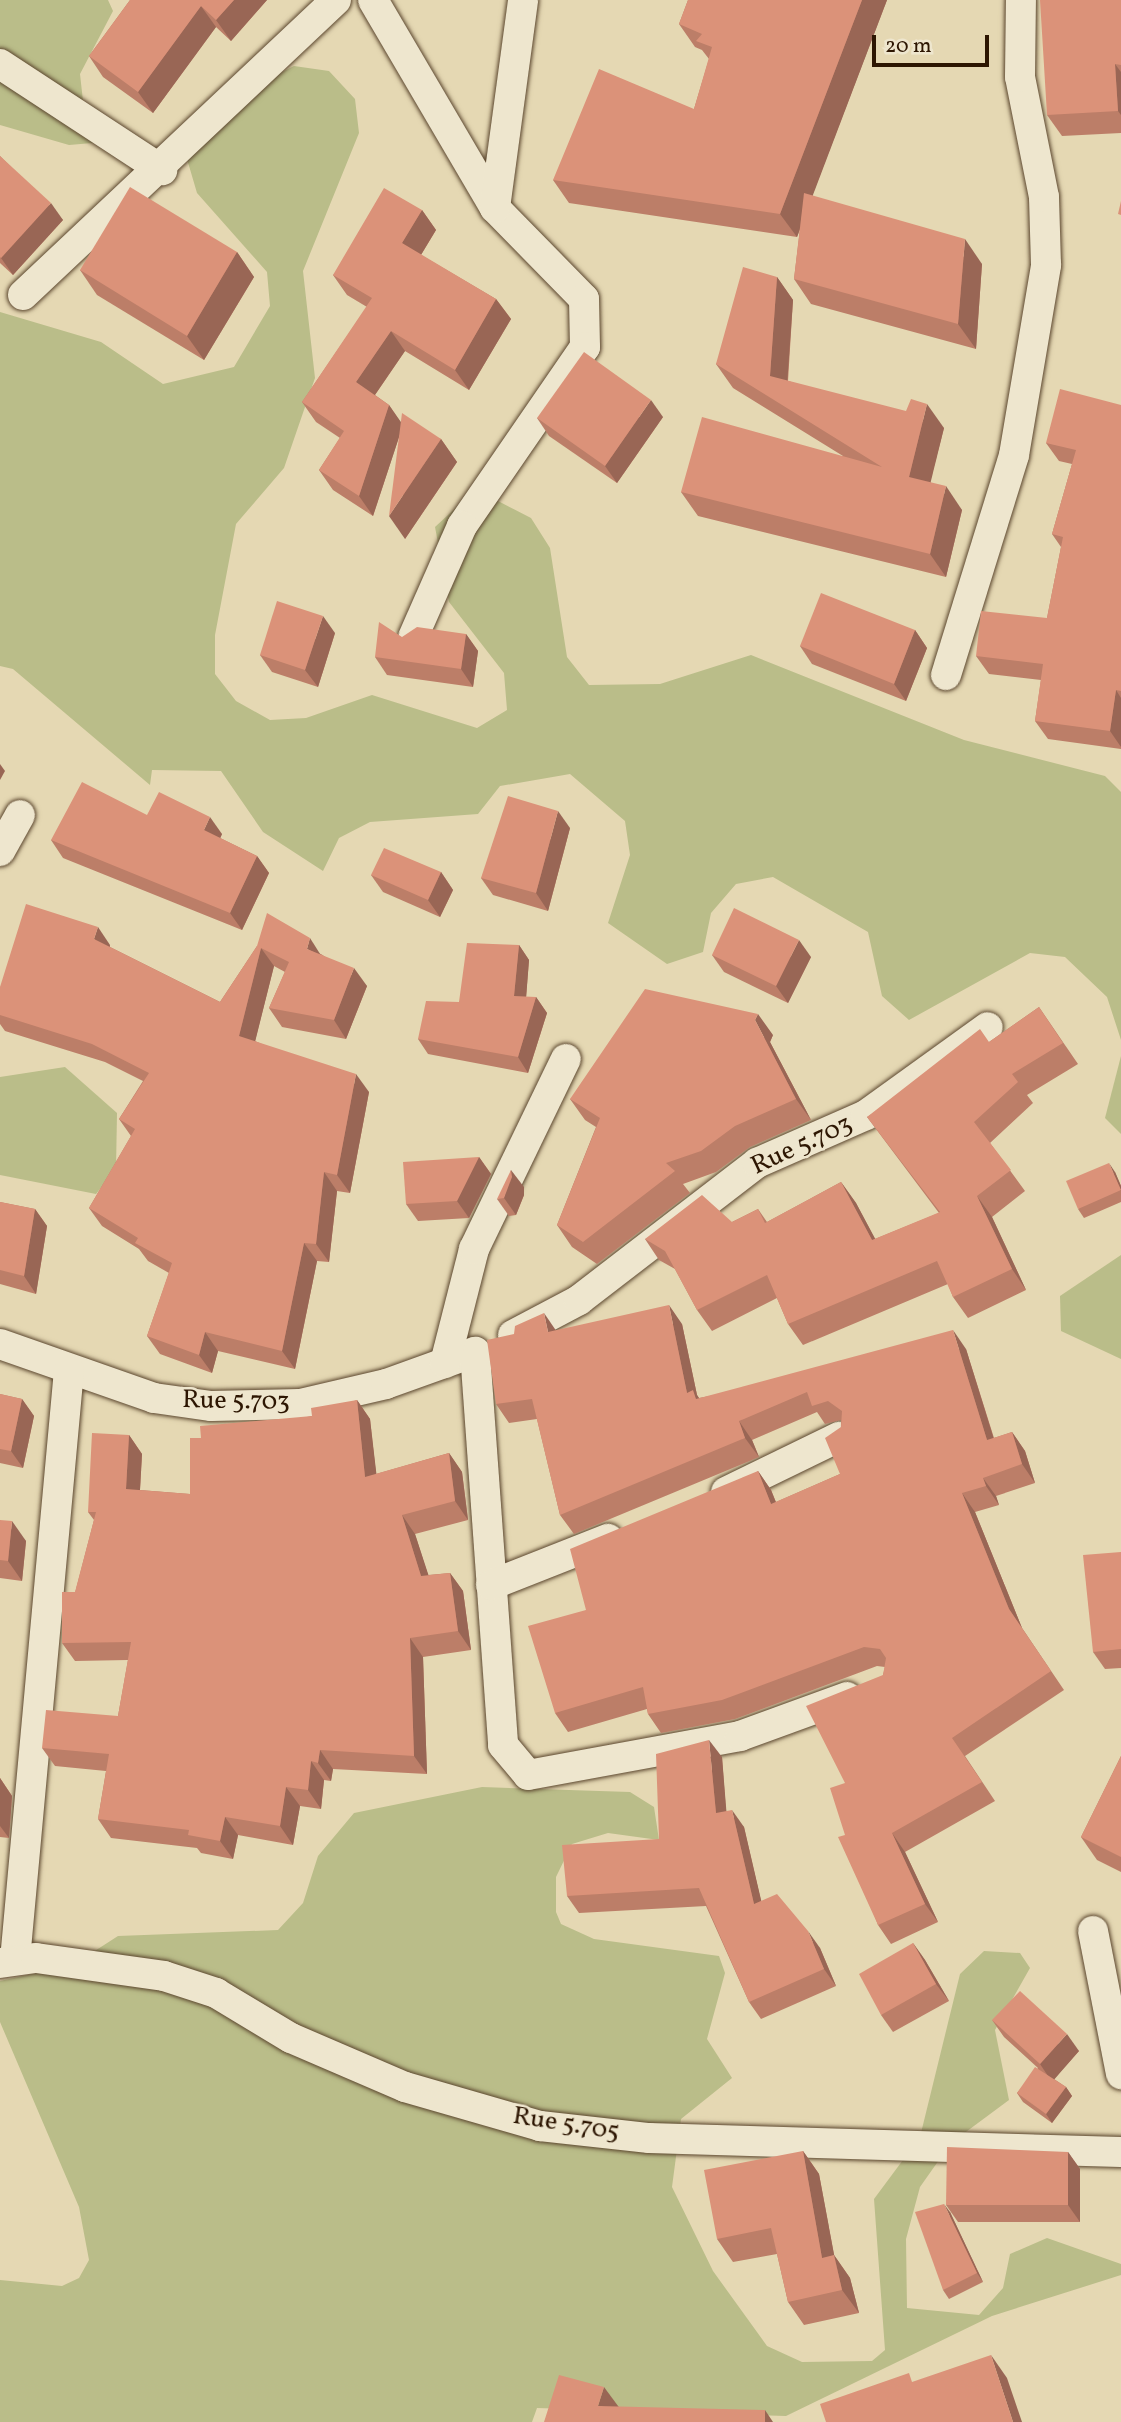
<!DOCTYPE html>
<style>
body{margin:0}
#map{position:relative;width:1121px;height:2422px;overflow:hidden;background:#e5d8b3;font-family:Vollkorn,serif}
div>[style]{position:absolute}
[style*='--x']{left:calc(var(--x)*1px);top:calc(var(--y)*1px);width:calc(var(--w)*1px);rotate:calc(var(--a)*1deg)}
.green>*{inset:0;background:#babd89}
.roads{filter:drop-shadow(0 0 2px #5b462e) drop-shadow(0 0 2px #5b462e)}
.minor>*{height:30px;margin:-15px;padding:0 15px;transform-origin:15px;border-radius:15px;background:#eee6ce}
.wall>*{inset:0;background:#bc7e68}
.shaded-wall>*{inset:0;background:#965}
.building>*{inset:0;background:#db9279}
span{translate:-50% -50%;white-space:nowrap;text-align:center;line-height:1.15;-webkit-text-stroke:5px #eee6ce;paint-order:stroke}
.street-label{font-size:26px;color:#2d1602}
.scale{position:absolute;left:872px;top:35px;width:117px;height:32px;box-sizing:border-box;border:4px solid #2d1602;border-top:0;padding-left:9px;font-size:21px;line-height:24px;white-space:nowrap;color:#2d1602;-webkit-text-stroke:5px #eee6ce;paint-order:stroke}
</style>
<div id="map">
<div class="green">
<div style="clip-path:polygon(0 0,108px 0,113px 11px,80px 74px,84px 110px,104px 142px,69px 145px,0 125px)"></div>
<div style="clip-path:polygon(294px 66px,329px 71px,355px 99px,359px 133px,303px 271px,315px 378px,284px 468px,236px 524px,215px 635px,215px 674px,236px 701px,270px 720px,306px 718px,372px 695px,477px 728px,507px 710px,504px 673px,449px 602px,435px 527px,461px 503px,498px 501px,531px 518px,550px 548px,567px 657px,589px 685px,660px 684px,751px 655px,964px 740px,1105px 776px,1121px 792px,1121px 1040px,1107px 997px,1065px 957px,1030px 953px,909px 1020px,882px 996px,868px 932px,773px 877px,736px 884px,711px 913px,703px 952px,667px 964px,608px 923px,630px 855px,625px 821px,570px 774px,500px 786px,478px 814px,370px 822px,339px 838px,323px 871px,263px 832px,221px 771px,152px 770px,150px 785px,13px 669px,0 666px,0 312px,101px 342px,163px 384px,234px 367px,270px 306px,267px 272px,197px 193px,187px 159px,262px 82px)"></div>
<div style="clip-path:polygon(1121px 1056px,1121px 1134px,1105px 1118px)"></div>
<div style="clip-path:polygon(65px 1067px,117px 1113px,116px 1169px,96px 1194px,0 1175px,0 1077px)"></div>
<div style="clip-path:polygon(1121px 1255px,1121px 1359px,1061px 1331px,1060px 1296px)"></div>
<div style="clip-path:polygon(482px 1787px,630px 1792px,654px 1807px,659px 1840px,608px 1833px,572px 1844px,556px 1877px,556px 1912px,561px 1924px,594px 1939px,719px 1956px,725px 1973px,707px 2039px,732px 2078px,681px 2119px,672px 2187px,713px 2271px,767px 2346px,802px 2362px,872px 2361px,885px 2350px,874px 2199px,920px 2137px,960px 1974px,984px 1951px,1020px 1953px,1030px 1968px,995px 2030px,1009px 2100px,951px 2143px,920px 2187px,906px 2239px,907px 2308px,979px 2315px,1003px 2288px,1010px 2254px,1047px 2238px,1121px 2264px,1121px 2275px,992px 2316px,786px 2416px,537px 2408px,532px 2422px,0 2422px,0 2280px,62px 2286px,79px 2278px,89px 2260px,79px 2207px,0 2022px,0 1981px,73px 1965px,118px 1936px,278px 1930px,303px 1903px,318px 1856px,354px 1813px)"></div>
</div>
<div class="roads">
<div class="minor">
<div style="--x:373;--y:0;--w:241;--a:59.6"></div>
<div style="--x:495;--y:208;--w:127;--a:45.6"></div>
<div style="--x:584;--y:299;--w:48;--a:88.8"></div>
<div style="--x:585;--y:347;--w:217;--a:124.5"></div>
<div style="--x:462;--y:526;--w:121;--a:113.8"></div>
<div style="--x:0;--y:64;--w:194;--a:33.2"></div>
<div style="--x:495;--y:208;--w:210;--a:-82.3"></div>
<div style="--x:23;--y:295;--w:430;--a:-43.3"></div>
<div style="--x:946;--y:675;--w:230;--a:-72.8"></div>
<div style="--x:1014;--y:455;--w:193;--a:-80.4"></div>
<div style="--x:1046;--y:265;--w:68;--a:-91.7"></div>
<div style="--x:1044;--y:197;--w:122;--a:-101.3"></div>
<div style="--x:1020;--y:77;--w:77;--a:-89.3"></div>
<div style="--x:0;--y:851;--w:41;--a:-60.9"></div>
<div style="--x:513;--y:1335;--w:75;--a:-27.9"></div>
<div style="--x:579;--y:1300;--w:225;--a:-37.6"></div>
<div style="--x:757;--y:1163;--w:119;--a:-23.8"></div>
<div style="--x:866;--y:1115;--w:150;--a:-35.8"></div>
<div style="--x:0;--y:1344;--w:163;--a:19.3"></div>
<div style="--x:154;--y:1398;--w:58;--a:8"></div>
<div style="--x:211;--y:1406;--w:89;--a:-1.3"></div>
<div style="--x:300;--y:1404;--w:88;--a:-13.1"></div>
<div style="--x:386;--y:1384;--w:95;--a:-19.8"></div>
<div style="--x:475;--y:1352;--w:394;--a:85.9"></div>
<div style="--x:503;--y:1745;--w:39;--a:50"></div>
<div style="--x:528;--y:1775;--w:216;--a:-10.4"></div>
<div style="--x:740;--y:1736;--w:114;--a:-20"></div>
<div style="--x:445;--y:1363;--w:118;--a:-75.7"></div>
<div style="--x:474;--y:1249;--w:211;--a:-64.2"></div>
<div style="--x:726;--y:1492;--w:126;--a:-26"></div>
<div style="--x:491;--y:1585;--w:126;--a:-21.5"></div>
<div style="--x:1093;--y:1931;--w:146;--a:78.9"></div>
<div style="--x:15;--y:1960;--w:592;--a:-84.77"></div>
<div style="--x:0;--y:1963;--w:36;--a:-8"></div>
<div style="--x:36;--y:1958;--w:129;--a:8"></div>
<div style="--x:164;--y:1976;--w:55;--a:18.1"></div>
<div style="--x:216;--y:1993;--w:87;--a:31"></div>
<div style="--x:291;--y:2038;--w:124;--a:23.3"></div>
<div style="--x:405;--y:2087;--w:141;--a:16.1"></div>
<div style="--x:540;--y:2126;--w:110;--a:6.3"></div>
<div style="--x:649;--y:2138;--w:472;--a:1.7"></div>
</div>
</div>
<div class="wall">
<div style="clip-path:polygon(130px 0,267px 0,231px 41px,216px 27px,153px 113px,103px 77px,89px 56px)"></div>
<div style="clip-path:polygon(688px 0,887px 0,812px 196px,982px 264px,976px 349px,811px 304px,794px 279px,800px 229px,797px 237px,569px 203px,553px 180px,694px 109px,709px 59px,702px 50px,695px 47px,679px 24px)"></div>
<div style="clip-path:polygon(1121px 0,1121px 133px,1062px 136px,1047px 115px)"></div>
<div style="clip-path:polygon(0 156px,63px 220px,13px 275px,0 263px)"></div>
<div style="clip-path:polygon(422px 210px,436px 230px,421px 255px,496px 299px,511px 319px,469px 390px,405px 351px,375px 395px,389px 405px,401px 423px,441px 439px,457px 462px,405px 539px,400px 434px,373px 516px,333px 490px,319px 470px,340px 438px,316px 422px,302px 402px,367px 307px,347px 295px,333px 275px)"></div>
<div style="clip-path:polygon(237px 252px,254px 277px,204px 360px,97px 295px,80px 270px)"></div>
<div style="clip-path:polygon(777px 277px,793px 300px,788px 381px,944px 428px,930px 482px,962px 510px,946px 577px,698px 516px,681px 492px,843px 456px,733px 388px,716px 364px)"></div>
<div style="clip-path:polygon(1121px 405px,1121px 749px,1048px 739px,1035px 721px,1041px 680px,989px 674px,976px 656px,1047px 618px,1061px 547px,1052px 534px,1072px 464px,1059px 461px,1046px 443px)"></div>
<div style="clip-path:polygon(663px 417px,617px 483px,549px 436px,537px 418px)"></div>
<div style="clip-path:polygon(915px 630px,927px 648px,906px 701px,812px 664px,800px 646px)"></div>
<div style="clip-path:polygon(335px 633px,318px 687px,272px 672px,260px 655px)"></div>
<div style="clip-path:polygon(466px 634px,478px 651px,473px 687px,387px 675px,375px 657px,402px 637px)"></div>
<div style="clip-path:polygon(147px 815px,222px 834px,220px 838px,257px 856px,269px 873px,242px 930px,63px 858px,51px 840px)"></div>
<div style="clip-path:polygon(570px 828px,548px 911px,493px 895px,481px 878px)"></div>
<div style="clip-path:polygon(441px 872px,453px 890px,440px 917px,383px 892px,371px 875px)"></div>
<div style="clip-path:polygon(110px 945px,110px 947px,220px 1002px,257px 946px,321px 954px,367px 986px,346px 1039px,282px 1027px,269px 1008px,285px 972px,274px 966px,255px 1041px,369px 1092px,350px 1193px,337px 1191px,329px 1262px,317px 1261px,295px 1369px,218px 1351px,212px 1373px,160px 1354px,147px 1336px,169px 1273px,148px 1261px,139px 1249px,102px 1226px,89px 1208px,131px 1136px,119px 1119px,143px 1081px,105px 1062px,5px 1031px,0 1024px,0 987px)"></div>
<div style="clip-path:polygon(519px 945px,529px 960px,526px 997px,536px 997px,547px 1013px,528px 1073px,428px 1054px,418px 1039px,459px 1002px)"></div>
<div style="clip-path:polygon(712px 955px,811px 957px,788px 1003px,724px 972px)"></div>
<div style="clip-path:polygon(1039px 1007px,1078px 1064px,1027px 1095px,1033px 1103px,990px 1143px,1025px 1191px,992px 1217px,1026px 1290px,968px 1318px,953px 1297px,948px 1284px,803px 1345px,788px 1324px,777px 1298px,712px 1331px,697px 1310px,675px 1269px,659px 1260px,645px 1239px,732px 1222px,758px 1209px,767px 1222px,841px 1182px,856px 1203px,875px 1239px,939px 1213px,867px 1117px,989px 1042px)"></div>
<div style="clip-path:polygon(773px 1035px,770px 1042px,811px 1120px,750px 1147px,716px 1172px,683px 1184px,690px 1193px,597px 1264px,572px 1247px,557px 1225px,596px 1127px,585px 1120px,570px 1099px)"></div>
<div style="clip-path:polygon(479px 1157px,491px 1174px,469px 1218px,418px 1221px,406px 1204px)"></div>
<div style="clip-path:polygon(1115px 1172px,1121px 1186px,1121px 1202px,1084px 1218px,1078px 1209px)"></div>
<div style="clip-path:polygon(524px 1187px,524px 1195px,516px 1215px,509px 1216px,497px 1199px)"></div>
<div style="clip-path:polygon(0 1202px,35px 1209px,47px 1226px,36px 1294px,0 1284px)"></div>
<div style="clip-path:polygon(682px 1324px,697px 1395px,699px 1398px,966px 1349px,994px 1438px,1012px 1432px,1025px 1451px,1035px 1483px,996px 1496px,999px 1505px,975px 1512px,1022px 1628px,1064px 1690px,965px 1756px,995px 1801px,905px 1852px,938px 1922px,891px 1944px,878px 1925px,845px 1835px,845px 1783px,883px 1675px,885px 1667px,877px 1666px,735px 1719px,661px 1733px,648px 1714px,647px 1709px,568px 1732px,555px 1713px,586px 1610px,758px 1471px,771px 1490px,776px 1502px,840px 1474px,841px 1420px,825px 1424px,817px 1412px,752px 1440px,759px 1457px,574px 1534px,560px 1515px,537px 1419px,509px 1423px,496px 1404px,556px 1330px)"></div>
<div style="clip-path:polygon(0 1394px,22px 1399px,34px 1416px,23px 1468px,0 1463px)"></div>
<div style="clip-path:polygon(357px 1400px,370px 1419px,376px 1474px,449px 1453px,462px 1472px,468px 1520px,415px 1534px,428px 1575px,450px 1573px,463px 1591px,471px 1650px,423px 1657px,427px 1774px,333px 1769px,331px 1781px,324px 1780px,321px 1809px,300px 1806px,293px 1845px,238px 1835px,233px 1859px,201px 1853px,197px 1848px,111px 1838px,98px 1819px,106px 1771px,55px 1766px,42px 1748px,118px 1716px,128px 1660px,75px 1661px,62px 1643px,94px 1520px,88px 1512px,129px 1435px,142px 1454px,140px 1490px,190px 1494px,201px 1438px,312px 1416px)"></div>
<div style="clip-path:polygon(0 1520px,26px 1541px,22px 1581px,0 1578px)"></div>
<div style="clip-path:polygon(1121px 1552px,1121px 1668px,1105px 1669px,1093px 1652px)"></div>
<div style="clip-path:polygon(1121px 1756px,1121px 1872px,1097px 1860px,1081px 1837px)"></div>
<div style="clip-path:polygon(722px 1757px,726px 1811px,744px 1827px,761px 1901px,820px 1948px,836px 1986px,761px 2019px,749px 2002px,706px 1906px,579px 1913px,567px 1896px,659px 1839px)"></div>
<div style="clip-path:polygon(0 1778px,12px 1796px,9px 1838px,0 1837px)"></div>
<div style="clip-path:polygon(913px 1943px,925px 1960px,949px 2001px,893px 2032px,881px 2015px)"></div>
<div style="clip-path:polygon(992px 2020px,1079px 2051px,1054px 2079px,1066px 2087px,1072px 2096px,1052px 2123px,1023px 2102px,1017px 2093px,1038px 2068px,1004px 2037px)"></div>
<div style="clip-path:polygon(803px 2151px,819px 2174px,834px 2255px,850px 2278px,859px 2313px,804px 2325px,788px 2302px,777px 2254px,733px 2262px,717px 2239px)"></div>
<div style="clip-path:polygon(1068px 2152px,1080px 2169px,1080px 2222px,958px 2222px,946px 2205px)"></div>
<div style="clip-path:polygon(950px 2212px,983px 2282px,949px 2299px,943px 2290px)"></div>
</div>
<div class="shaded-wall">
<div style="clip-path:polygon(234px 0,267px 0,231px 41px,216px 20px)"></div>
<div style="clip-path:polygon(862px 0,887px 0,797px 237px,780px 214px)"></div>
<div style="clip-path:polygon(201px 6px,216px 27px,153px 113px,138px 92px)"></div>
<div style="clip-path:polygon(1115px 64px,1121px 72px,1121px 115px,1118px 111px)"></div>
<div style="clip-path:polygon(51px 203px,63px 220px,13px 275px,1px 258px)"></div>
<div style="clip-path:polygon(422px 210px,436px 230px,416px 263px,402px 243px)"></div>
<div style="clip-path:polygon(965px 239px,982px 264px,976px 349px,958px 324px)"></div>
<div style="clip-path:polygon(237px 252px,254px 277px,204px 360px,187px 336px)"></div>
<div style="clip-path:polygon(777px 277px,793px 300px,786px 400px,770px 376px)"></div>
<div style="clip-path:polygon(496px 299px,511px 319px,469px 390px,455px 370px)"></div>
<div style="clip-path:polygon(391px 331px,405px 351px,370px 402px,356px 382px)"></div>
<div style="clip-path:polygon(651px 400px,663px 417px,617px 483px,605px 466px)"></div>
<div style="clip-path:polygon(927px 404px,944px 428px,926px 501px,909px 477px)"></div>
<div style="clip-path:polygon(389px 405px,403px 425px,373px 516px,359px 496px)"></div>
<div style="clip-path:polygon(441px 439px,457px 462px,405px 539px,389px 516px)"></div>
<div style="clip-path:polygon(946px 486px,962px 510px,946px 577px,930px 554px)"></div>
<div style="clip-path:polygon(323px 616px,335px 633px,318px 687px,305px 670px)"></div>
<div style="clip-path:polygon(915px 630px,927px 648px,906px 701px,894px 684px)"></div>
<div style="clip-path:polygon(466px 634px,478px 651px,473px 687px,461px 669px)"></div>
<div style="clip-path:polygon(1116px 690px,1121px 698px,1121px 747px,1110px 731px)"></div>
<div style="clip-path:polygon(0 764px,5px 771px,0 780px)"></div>
<div style="clip-path:polygon(558px 811px,570px 828px,548px 911px,536px 893px)"></div>
<div style="clip-path:polygon(210px 817px,222px 834px,216px 848px,204px 830px)"></div>
<div style="clip-path:polygon(257px 856px,269px 873px,242px 930px,230px 913px)"></div>
<div style="clip-path:polygon(441px 872px,453px 890px,440px 917px,428px 900px)"></div>
<div style="clip-path:polygon(98px 927px,110px 945px,107px 957px,94px 939px)"></div>
<div style="clip-path:polygon(310px 938px,322px 957px,307px 949px)"></div>
<div style="clip-path:polygon(799px 940px,811px 957px,788px 1003px,776px 986px)"></div>
<div style="clip-path:polygon(519px 945px,529px 960px,525px 1012px,514px 996px)"></div>
<div style="clip-path:polygon(261px 948px,274px 966px,252px 1054px,239px 1036px)"></div>
<div style="clip-path:polygon(354px 968px,367px 986px,346px 1039px,334px 1020px)"></div>
<div style="clip-path:polygon(536px 997px,547px 1013px,528px 1073px,518px 1057px)"></div>
<div style="clip-path:polygon(758px 1014px,773px 1035px,770px 1042px,811px 1120px,796px 1099px,755px 1020px)"></div>
<div style="clip-path:polygon(356px 1074px,369px 1092px,350px 1193px,337px 1175px)"></div>
<div style="clip-path:polygon(479px 1157px,491px 1174px,469px 1218px,457px 1201px)"></div>
<div style="clip-path:polygon(1109px 1163px,1115px 1172px,1121px 1186px,1121px 1191px)"></div>
<div style="clip-path:polygon(511px 1170px,524px 1187px,524px 1195px,516px 1215px,504px 1198px)"></div>
<div style="clip-path:polygon(324px 1172px,337px 1191px,329px 1262px,316px 1244px)"></div>
<div style="clip-path:polygon(841px 1182px,856px 1203px,887px 1261px,872px 1240px)"></div>
<div style="clip-path:polygon(977px 1196px,992px 1217px,1026px 1290px,1012px 1269px)"></div>
<div style="clip-path:polygon(35px 1209px,47px 1226px,36px 1294px,24px 1276px)"></div>
<div style="clip-path:polygon(304px 1243px,317px 1261px,295px 1369px,282px 1351px)"></div>
<div style="clip-path:polygon(669px 1305px,682px 1324px,697px 1395px,706px 1409px,687px 1393px)"></div>
<div style="clip-path:polygon(544px 1313px,557px 1332px,548px 1332px)"></div>
<div style="clip-path:polygon(953px 1330px,966px 1349px,1000px 1459px,987px 1440px)"></div>
<div style="clip-path:polygon(205px 1332px,218px 1351px,212px 1373px,199px 1355px)"></div>
<div style="clip-path:polygon(22px 1399px,34px 1416px,23px 1468px,11px 1451px)"></div>
<div style="clip-path:polygon(357px 1400px,370px 1419px,379px 1496px,365px 1477px)"></div>
<div style="clip-path:polygon(739px 1421px,752px 1440px,759px 1457px,745px 1438px)"></div>
<div style="clip-path:polygon(1012px 1432px,1025px 1451px,1035px 1483px,1022px 1464px)"></div>
<div style="clip-path:polygon(129px 1435px,142px 1454px,139px 1507px,126px 1489px)"></div>
<div style="clip-path:polygon(449px 1453px,462px 1472px,468px 1520px,455px 1501px)"></div>
<div style="clip-path:polygon(758px 1471px,771px 1490px,784px 1523px,771px 1504px)"></div>
<div style="clip-path:polygon(983px 1478px,996px 1496px,999px 1505px,986px 1486px)"></div>
<div style="clip-path:polygon(962px 1493px,975px 1512px,1022px 1628px,1064px 1690px,1009px 1609px)"></div>
<div style="clip-path:polygon(402px 1515px,415px 1534px,435px 1595px,421px 1576px)"></div>
<div style="clip-path:polygon(12px 1521px,26px 1541px,22px 1581px,8px 1561px)"></div>
<div style="clip-path:polygon(450px 1573px,463px 1591px,471px 1650px,458px 1631px)"></div>
<div style="clip-path:polygon(410px 1638px,423px 1657px,427px 1774px,414px 1756px)"></div>
<div style="clip-path:polygon(709px 1740px,722px 1757px,728px 1831px,716px 1813px)"></div>
<div style="clip-path:polygon(320px 1750px,333px 1769px,331px 1781px,318px 1763px)"></div>
<div style="clip-path:polygon(311px 1761px,324px 1780px,321px 1809px,308px 1790px)"></div>
<div style="clip-path:polygon(0 1778px,12px 1796px,9px 1838px,0 1826px)"></div>
<div style="clip-path:polygon(286px 1787px,300px 1806px,293px 1845px,280px 1826px)"></div>
<div style="clip-path:polygon(732px 1810px,744px 1827px,766px 1921px,754px 1904px)"></div>
<div style="clip-path:polygon(225px 1817px,238px 1835px,233px 1859px,220px 1841px)"></div>
<div style="clip-path:polygon(892px 1833px,905px 1852px,938px 1922px,925px 1904px)"></div>
<div style="clip-path:polygon(808px 1931px,820px 1948px,836px 1986px,824px 1969px)"></div>
<div style="clip-path:polygon(913px 1943px,925px 1960px,949px 2001px,936px 1984px)"></div>
<div style="clip-path:polygon(1067px 2034px,1079px 2051px,1052px 2082px,1040px 2064px)"></div>
<div style="clip-path:polygon(1066px 2087px,1072px 2096px,1052px 2123px,1046px 2114px)"></div>
<div style="clip-path:polygon(803px 2151px,819px 2174px,839px 2281px,822px 2258px)"></div>
<div style="clip-path:polygon(1068px 2152px,1080px 2169px,1080px 2222px,1068px 2205px)"></div>
<div style="clip-path:polygon(944px 2204px,950px 2212px,983px 2282px,977px 2273px)"></div>
<div style="clip-path:polygon(834px 2255px,850px 2278px,859px 2313px,842px 2290px)"></div>
<div style="clip-path:polygon(991px 2355px,1007px 2378px,1022px 2422px,1013px 2422px)"></div>
<div style="clip-path:polygon(604px 2387px,621px 2410px,598px 2406px)"></div>
<div style="clip-path:polygon(765px 2410px,773px 2422px,765px 2422px)"></div>
</div>
<div class="building">
<div style="clip-path:polygon(130px 0,234px 0,216px 20px,201px 6px,138px 92px,89px 56px)"></div>
<div style="clip-path:polygon(688px 0,862px 0,780px 214px,553px 180px,599px 69px,694px 109px,712px 47px,696px 41px,702px 34px,679px 24px)"></div>
<div style="clip-path:polygon(1040px 0,1121px 0,1121px 65px,1115px 64px,1118px 111px,1047px 115px)"></div>
<div style="clip-path:polygon(0 156px,51px 203px,1px 258px,0 257px)"></div>
<div style="clip-path:polygon(130px 187px,237px 252px,187px 336px,80px 270px)"></div>
<div style="clip-path:polygon(384px 188px,422px 210px,402px 243px,496px 299px,455px 370px,391px 331px,356px 382px,389px 405px,359px 496px,319px 470px,344px 431px,302px 402px,372px 298px,333px 275px)"></div>
<div style="clip-path:polygon(804px 193px,965px 239px,958px 324px,794px 279px)"></div>
<div style="clip-path:polygon(1121px 201px,1121px 215px,1118px 214px)"></div>
<div style="clip-path:polygon(743px 267px,777px 277px,770px 376px,906px 411px,911px 399px,927px 404px,909px 477px,946px 486px,930px 554px,681px 492px,702px 417px,882px 467px,716px 364px)"></div>
<div style="clip-path:polygon(584px 352px,651px 400px,605px 466px,537px 418px)"></div>
<div style="clip-path:polygon(1060px 389px,1121px 405px,1121px 691px,1116px 690px,1110px 731px,1035px 721px,1043px 664px,976px 656px,981px 611px,1047px 618px,1063px 537px,1052px 534px,1076px 450px,1046px 443px)"></div>
<div style="clip-path:polygon(402px 413px,441px 439px,389px 516px)"></div>
<div style="clip-path:polygon(821px 593px,915px 630px,894px 684px,800px 646px)"></div>
<div style="clip-path:polygon(277px 601px,323px 616px,305px 670px,260px 655px)"></div>
<div style="clip-path:polygon(379px 622px,402px 637px,417px 627px,466px 634px,461px 669px,375px 657px)"></div>
<div style="clip-path:polygon(82px 782px,147px 815px,159px 792px,210px 817px,204px 830px,257px 856px,230px 913px,51px 840px)"></div>
<div style="clip-path:polygon(508px 796px,558px 811px,536px 893px,481px 878px)"></div>
<div style="clip-path:polygon(384px 848px,441px 872px,428px 900px,371px 875px)"></div>
<div style="clip-path:polygon(26px 904px,98px 927px,94px 939px,220px 1002px,257px 946px,267px 913px,310px 938px,307px 949px,354px 968px,334px 1020px,269px 1008px,289px 962px,261px 948px,239px 1036px,356px 1074px,337px 1175px,324px 1172px,316px 1244px,304px 1243px,282px 1351px,205px 1332px,199px 1355px,147px 1336px,172px 1263px,135px 1243px,138px 1238px,89px 1208px,135px 1129px,119px 1119px,149px 1073px,92px 1044px,0 1015px,0 987px)"></div>
<div style="clip-path:polygon(734px 908px,799px 940px,776px 986px,712px 955px)"></div>
<div style="clip-path:polygon(467px 943px,519px 945px,514px 996px,536px 997px,518px 1057px,418px 1039px,426px 1001px,459px 1002px)"></div>
<div style="clip-path:polygon(645px 989px,758px 1014px,755px 1020px,796px 1099px,735px 1126px,701px 1151px,666px 1163px,675px 1171px,583px 1242px,557px 1225px,600px 1118px,570px 1099px)"></div>
<div style="clip-path:polygon(1039px 1007px,1063px 1043px,1012px 1074px,1018px 1082px,974px 1122px,1011px 1170px,977px 1196px,1012px 1269px,953px 1297px,937px 1261px,788px 1324px,767px 1275px,697px 1310px,665px 1251px,645px 1239px,702px 1195px,732px 1222px,758px 1209px,765px 1223px,841px 1182px,872px 1240px,940px 1212px,867px 1117px,980px 1029px,989px 1042px)"></div>
<div style="clip-path:polygon(479px 1157px,457px 1201px,406px 1204px,403px 1162px)"></div>
<div style="clip-path:polygon(1109px 1163px,1121px 1190px,1078px 1209px,1066px 1181px)"></div>
<div style="clip-path:polygon(511px 1170px,512px 1177px,504px 1198px,497px 1199px)"></div>
<div style="clip-path:polygon(0 1202px,35px 1209px,24px 1276px,0 1270px)"></div>
<div style="clip-path:polygon(669px 1305px,687px 1393px,693px 1390px,696px 1399px,953px 1330px,987px 1440px,1012px 1432px,1022px 1464px,983px 1478px,986px 1486px,962px 1493px,1009px 1609px,1051px 1671px,952px 1738px,982px 1782px,892px 1833px,925px 1904px,878px 1925px,838px 1837px,845px 1835px,830px 1788px,845px 1783px,806px 1706px,883px 1675px,886px 1658px,880px 1649px,864px 1647px,722px 1700px,648px 1714px,643px 1687px,555px 1713px,528px 1626px,586px 1610px,570px 1549px,758px 1471px,771px 1504px,840px 1474px,825px 1438px,841px 1427px,842px 1411px,828px 1401px,812px 1406px,807px 1392px,739px 1421px,745px 1438px,560px 1515px,532px 1399px,496px 1404px,487px 1340px,514px 1334px,515px 1326px,544px 1313px,548px 1332px)"></div>
<div style="clip-path:polygon(0 1394px,22px 1399px,11px 1451px,0 1449px)"></div>
<div style="clip-path:polygon(357px 1400px,365px 1477px,449px 1453px,455px 1501px,402px 1515px,421px 1576px,450px 1573px,458px 1631px,410px 1638px,414px 1756px,320px 1750px,318px 1763px,311px 1761px,308px 1790px,286px 1787px,280px 1826px,225px 1817px,220px 1841px,188px 1835px,189px 1830px,98px 1819px,109px 1754px,42px 1748px,46px 1710px,118px 1716px,131px 1642px,62px 1643px,62px 1592px,75px 1592px,96px 1512px,88px 1512px,92px 1433px,129px 1435px,126px 1489px,190px 1494px,190px 1438px,201px 1438px,200px 1426px,312px 1416px,311px 1408px)"></div>
<div style="clip-path:polygon(0 1520px,12px 1521px,8px 1561px,0 1560px)"></div>
<div style="clip-path:polygon(1121px 1552px,1121px 1649px,1093px 1652px,1083px 1555px)"></div>
<div style="clip-path:polygon(709px 1740px,716px 1813px,732px 1810px,754px 1904px,777px 1894px,808px 1931px,824px 1969px,749px 2002px,699px 1888px,567px 1896px,562px 1845px,659px 1839px,656px 1754px)"></div>
<div style="clip-path:polygon(1121px 1756px,1121px 1857px,1081px 1837px)"></div>
<div style="clip-path:polygon(913px 1943px,936px 1984px,881px 2015px,859px 1974px)"></div>
<div style="clip-path:polygon(1020px 1991px,1067px 2034px,1040px 2064px,992px 2020px)"></div>
<div style="clip-path:polygon(1035px 2067px,1066px 2087px,1046px 2114px,1017px 2093px)"></div>
<div style="clip-path:polygon(947px 2147px,1068px 2152px,1068px 2205px,946px 2205px)"></div>
<div style="clip-path:polygon(803px 2151px,822px 2258px,834px 2255px,842px 2290px,788px 2302px,771px 2228px,717px 2239px,704px 2170px)"></div>
<div style="clip-path:polygon(944px 2204px,977px 2273px,943px 2290px,915px 2212px)"></div>
<div style="clip-path:polygon(991px 2355px,1013px 2422px,826px 2422px,820px 2404px,909px 2373px,912px 2382px)"></div>
<div style="clip-path:polygon(559px 2375px,604px 2387px,598px 2406px,765px 2410px,765px 2422px,544px 2422px)"></div>
</div>
<div class="street-label">
<span style="left:802px;top:1146px;rotate:-25deg">Rue 5.703</span>
<span style="left:236px;top:1402px;rotate:1deg">Rue 5.703</span>
<span style="left:566px;top:2125px;rotate:9deg">Rue 5.705</span>
</div>
<div class="scale">20 m</div>
</div>
